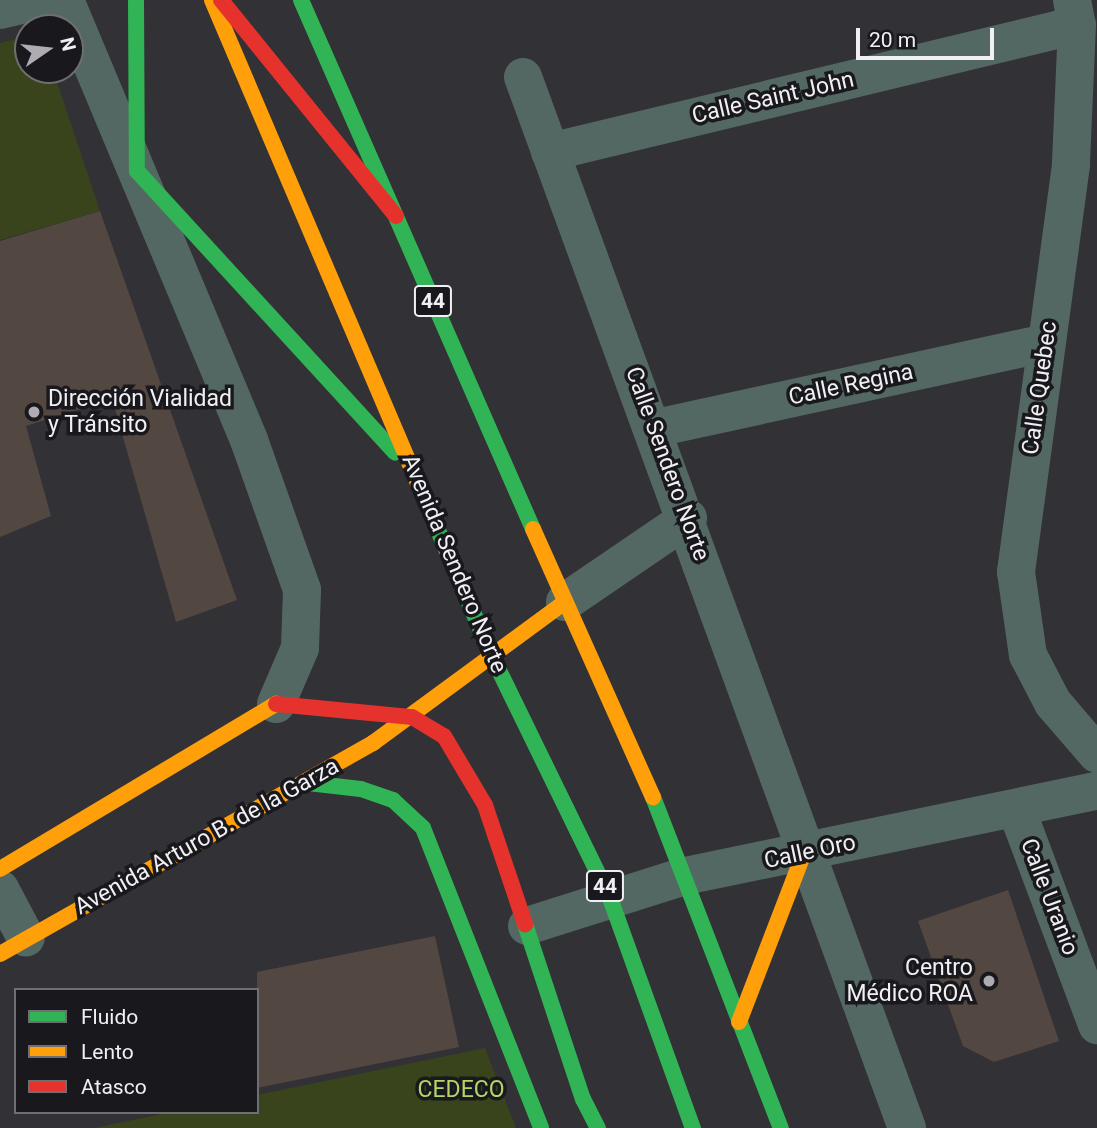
<!DOCTYPE html>
<meta charset="utf-8">
<style>
body{margin:0}
#map{position:relative;width:1097px;height:1128px;overflow:hidden;background:#323136;font-family:Roboto,sans-serif}
div>[style]{position:absolute}
[style*='--x']{left:calc(var(--x)*1px);top:calc(var(--y)*1px);width:calc(var(--w)*1px);rotate:calc(var(--a)*1deg)}
.green>*{inset:0;background:#39441c}
.building>*{inset:0;background:#534741}
.street>*{height:38px;margin:-19px;padding:0 19px;transform-origin:19px;border-radius:19px;background:#546863}
.fast>*{height:16px;margin:-8px;padding:0 8px;transform-origin:8px;border-radius:8px;background:#30b455}
.slow>*{height:16px;margin:-8px;padding:0 8px;transform-origin:8px;border-radius:8px;background:#ff9f0a}
.jam>*{height:16px;margin:-8px;padding:0 8px;transform-origin:8px;border-radius:8px;background:#e5322d}
.dots>*{width:19px;height:19px;translate:-50% -50%;box-sizing:border-box;border:4px solid #19181c;border-radius:50%}
span{translate:-50% -50%;white-space:nowrap;text-align:center;line-height:1.15;-webkit-text-stroke:7px #19181c;paint-order:stroke}
.shield-label span{padding:2px 5px;background:#19181c;border:2px solid;border-radius:5px;-webkit-text-stroke-width:0}
.shield-label{font-size:21px;color:#f0eff4;font-weight:700}
.street-label{font-size:23px;color:#f0eff4}
.poi-label{font-size:23px;color:#f0eff4}
.left{translate:0 -50%;text-align:left}
.right{translate:-100% -50%;text-align:right}
.park-label{font-size:23px;color:#b4d568}
.legend{position:absolute;left:14px;top:988px;width:245px;height:126px;box-sizing:border-box;background:#19181c;border:2px solid #6f6e72;margin:0;padding:9px 12px;list-style:none;font-size:21px;color:#f0eff4}
.legend li{display:flex;align-items:center;gap:14px;height:35px}
.legend b{width:35px;border:2px solid #6f6e72}
.north{position:absolute;left:14px;top:14px;width:70px;height:70px;box-sizing:border-box;background:#19181c;border:2px solid #6f6e72;border-radius:50%;rotate:76deg;font-size:19px;font-weight:700;line-height:28px;text-align:center;color:#f0eff4}
.north::after{content:'';display:block;margin:auto;width:24px;height:32px;background:#aeacb2;clip-path:polygon(50% 0,100% 100%,50% 72%,0 100%)}
.scale{position:absolute;left:856px;top:28px;width:138px;height:32px;box-sizing:border-box;border:4px solid #f0eff4;border-top:0;padding-left:9px;font-size:21px;line-height:24px;white-space:nowrap;color:#f0eff4;-webkit-text-stroke:5px #19181c;paint-order:stroke}
</style>
<div id="map">
<div class="green">
<div style="clip-path:polygon(28px 36px,28px 70px,53px 70px,100px 211px,0 240px,0 43px)"></div>
<div style="clip-path:polygon(485px 1048px,516px 1128px,94px 1128px,171px 1112px,257px 1112px,257px 1095px)"></div>
</div>
<div class="building">
<div style="clip-path:polygon(100px 211px,237px 600px,176px 622px,112px 399px,26px 426px,51px 516px,0 537px,0 241px)"></div>
<div style="clip-path:polygon(1008px 890px,1059px 1041px,994px 1062px,963px 1046px,918px 921px)"></div>
<div style="clip-path:polygon(435px 936px,459px 1047px,257px 1088px,257px 972px)"></div>
</div>
<div class="street">
<div style="--x:65;--y:0;--w:477;--a:67.3"></div>
<div style="--x:249;--y:440;--w:159;--a:70.5"></div>
<div style="--x:302;--y:590;--w:58;--a:92"></div>
<div style="--x:300;--y:648;--w:61;--a:113.2"></div>
<div style="--x:1072;--y:0;--w:25;--a:79"></div>
<div style="--x:1077;--y:25;--w:140;--a:92.5"></div>
<div style="--x:1071;--y:165;--w:411;--a:97.7"></div>
<div style="--x:1016;--y:572;--w:84;--a:81.8"></div>
<div style="--x:1028;--y:655;--w:54;--a:62.5"></div>
<div style="--x:1053;--y:703;--w:67;--a:49.2"></div>
<div style="--x:0;--y:10;--w:44;--a:-13.1"></div>
<div style="--x:523;--y:77;--w:1119;--a:69.93"></div>
<div style="--x:550;--y:152;--w:542;--a:-13.55"></div>
<div style="--x:656;--y:428;--w:399;--a:-12.3"></div>
<div style="--x:565;--y:602;--w:149;--a:-34.3"></div>
<div style="--x:1016;--y:808;--w:232;--a:69.5"></div>
<div style="--x:0;--y:889;--w:55;--a:62"></div>
<div style="--x:527;--y:926;--w:166;--a:-17.6"></div>
<div style="--x:685;--y:876;--w:421;--a:-11.7"></div>
</div>
<div class="fast">
<div style="--x:136;--y:0;--w:171;--a:89.7"></div>
<div style="--x:137;--y:171;--w:382;--a:47.5"></div>
<div style="--x:301;--y:0;--w:578;--a:66.32"></div>
<div style="--x:431;--y:514;--w:155;--a:66.8"></div>
<div style="--x:492;--y:656;--w:269;--a:64"></div>
<div style="--x:610;--y:898;--w:245;--a:70.2"></div>
<div style="--x:308;--y:783;--w:53;--a:6.5"></div>
<div style="--x:361;--y:789;--w:34;--a:19"></div>
<div style="--x:393;--y:800;--w:41;--a:43"></div>
<div style="--x:423;--y:828;--w:322;--a:68.5"></div>
<div style="--x:653;--y:797;--w:355;--a:68.9"></div>
<div style="--x:525;--y:924;--w:184;--a:71.7"></div>
<div style="--x:583;--y:1099;--w:33;--a:63"></div>
</div>
<div class="slow">
<div style="--x:212;--y:0;--w:559;--a:66.92"></div>
<div style="--x:533;--y:529;--w:294;--a:65.9"></div>
<div style="--x:0;--y:869;--w:322;--a:-30.9"></div>
<div style="--x:0;--y:954;--w:429;--a:-29.5"></div>
<div style="--x:373;--y:743;--w:238;--a:-36.3"></div>
<div style="--x:739;--y:1022;--w:181;--a:-69"></div>
</div>
<div class="jam">
<div style="--x:221;--y:0;--w:278;--a:51"></div>
<div style="--x:276;--y:704;--w:137;--a:5.5"></div>
<div style="--x:412;--y:717;--w:37;--a:31"></div>
<div style="--x:444;--y:736;--w:80;--a:59.3"></div>
<div style="--x:485;--y:805;--w:126;--a:71.4"></div>
</div>
<div class="dots">
<div style="left:34px;top:412px;background:#aeacb2"></div>
<div style="left:989px;top:981px;background:#aeacb2"></div>
</div>
<div class="shield-label">
<span style="left:433px;top:301px">44</span>
<span style="left:605px;top:886px">44</span>
</div>
<div class="street-label">
<span style="left:773px;top:98px;rotate:-13deg">Calle Saint John</span>
<span style="left:851px;top:385px;rotate:-12deg">Calle Regina</span>
<span style="left:1040px;top:388px;rotate:-82deg">Calle Quebec</span>
<span style="left:667px;top:464px;rotate:70deg">Calle Sendero Norte</span>
<span style="left:454px;top:564px;rotate:67deg">Avenida Sendero Norte</span>
<span style="left:207px;top:837px;rotate:-29deg">Avenida Arturo B. de la Garza</span>
<span style="left:810px;top:852px;rotate:-12deg">Calle Oro</span>
<span style="left:1049px;top:897px;rotate:69deg">Calle Uranio</span>
</div>
<div class="poi-label">
<span class="left" style="left:48px;top:412px">Dirección Vialidad<br>y Tránsito</span>
<span class="right" style="left:973px;top:981px">Centro<br>Médico ROA</span>
</div>
<div class="park-label">
<span style="left:461px;top:1090px">CEDECO</span>
</div>
<ul class="legend">
<li><b style="height:9px;background:#30b455"></b>Fluido</li>
<li><b style="height:9px;background:#ff9f0a"></b>Lento</li>
<li><b style="height:9px;background:#e5322d"></b>Atasco</li>
</ul>
<div class="north">N</div>
<div class="scale">20 m</div>
</div>
